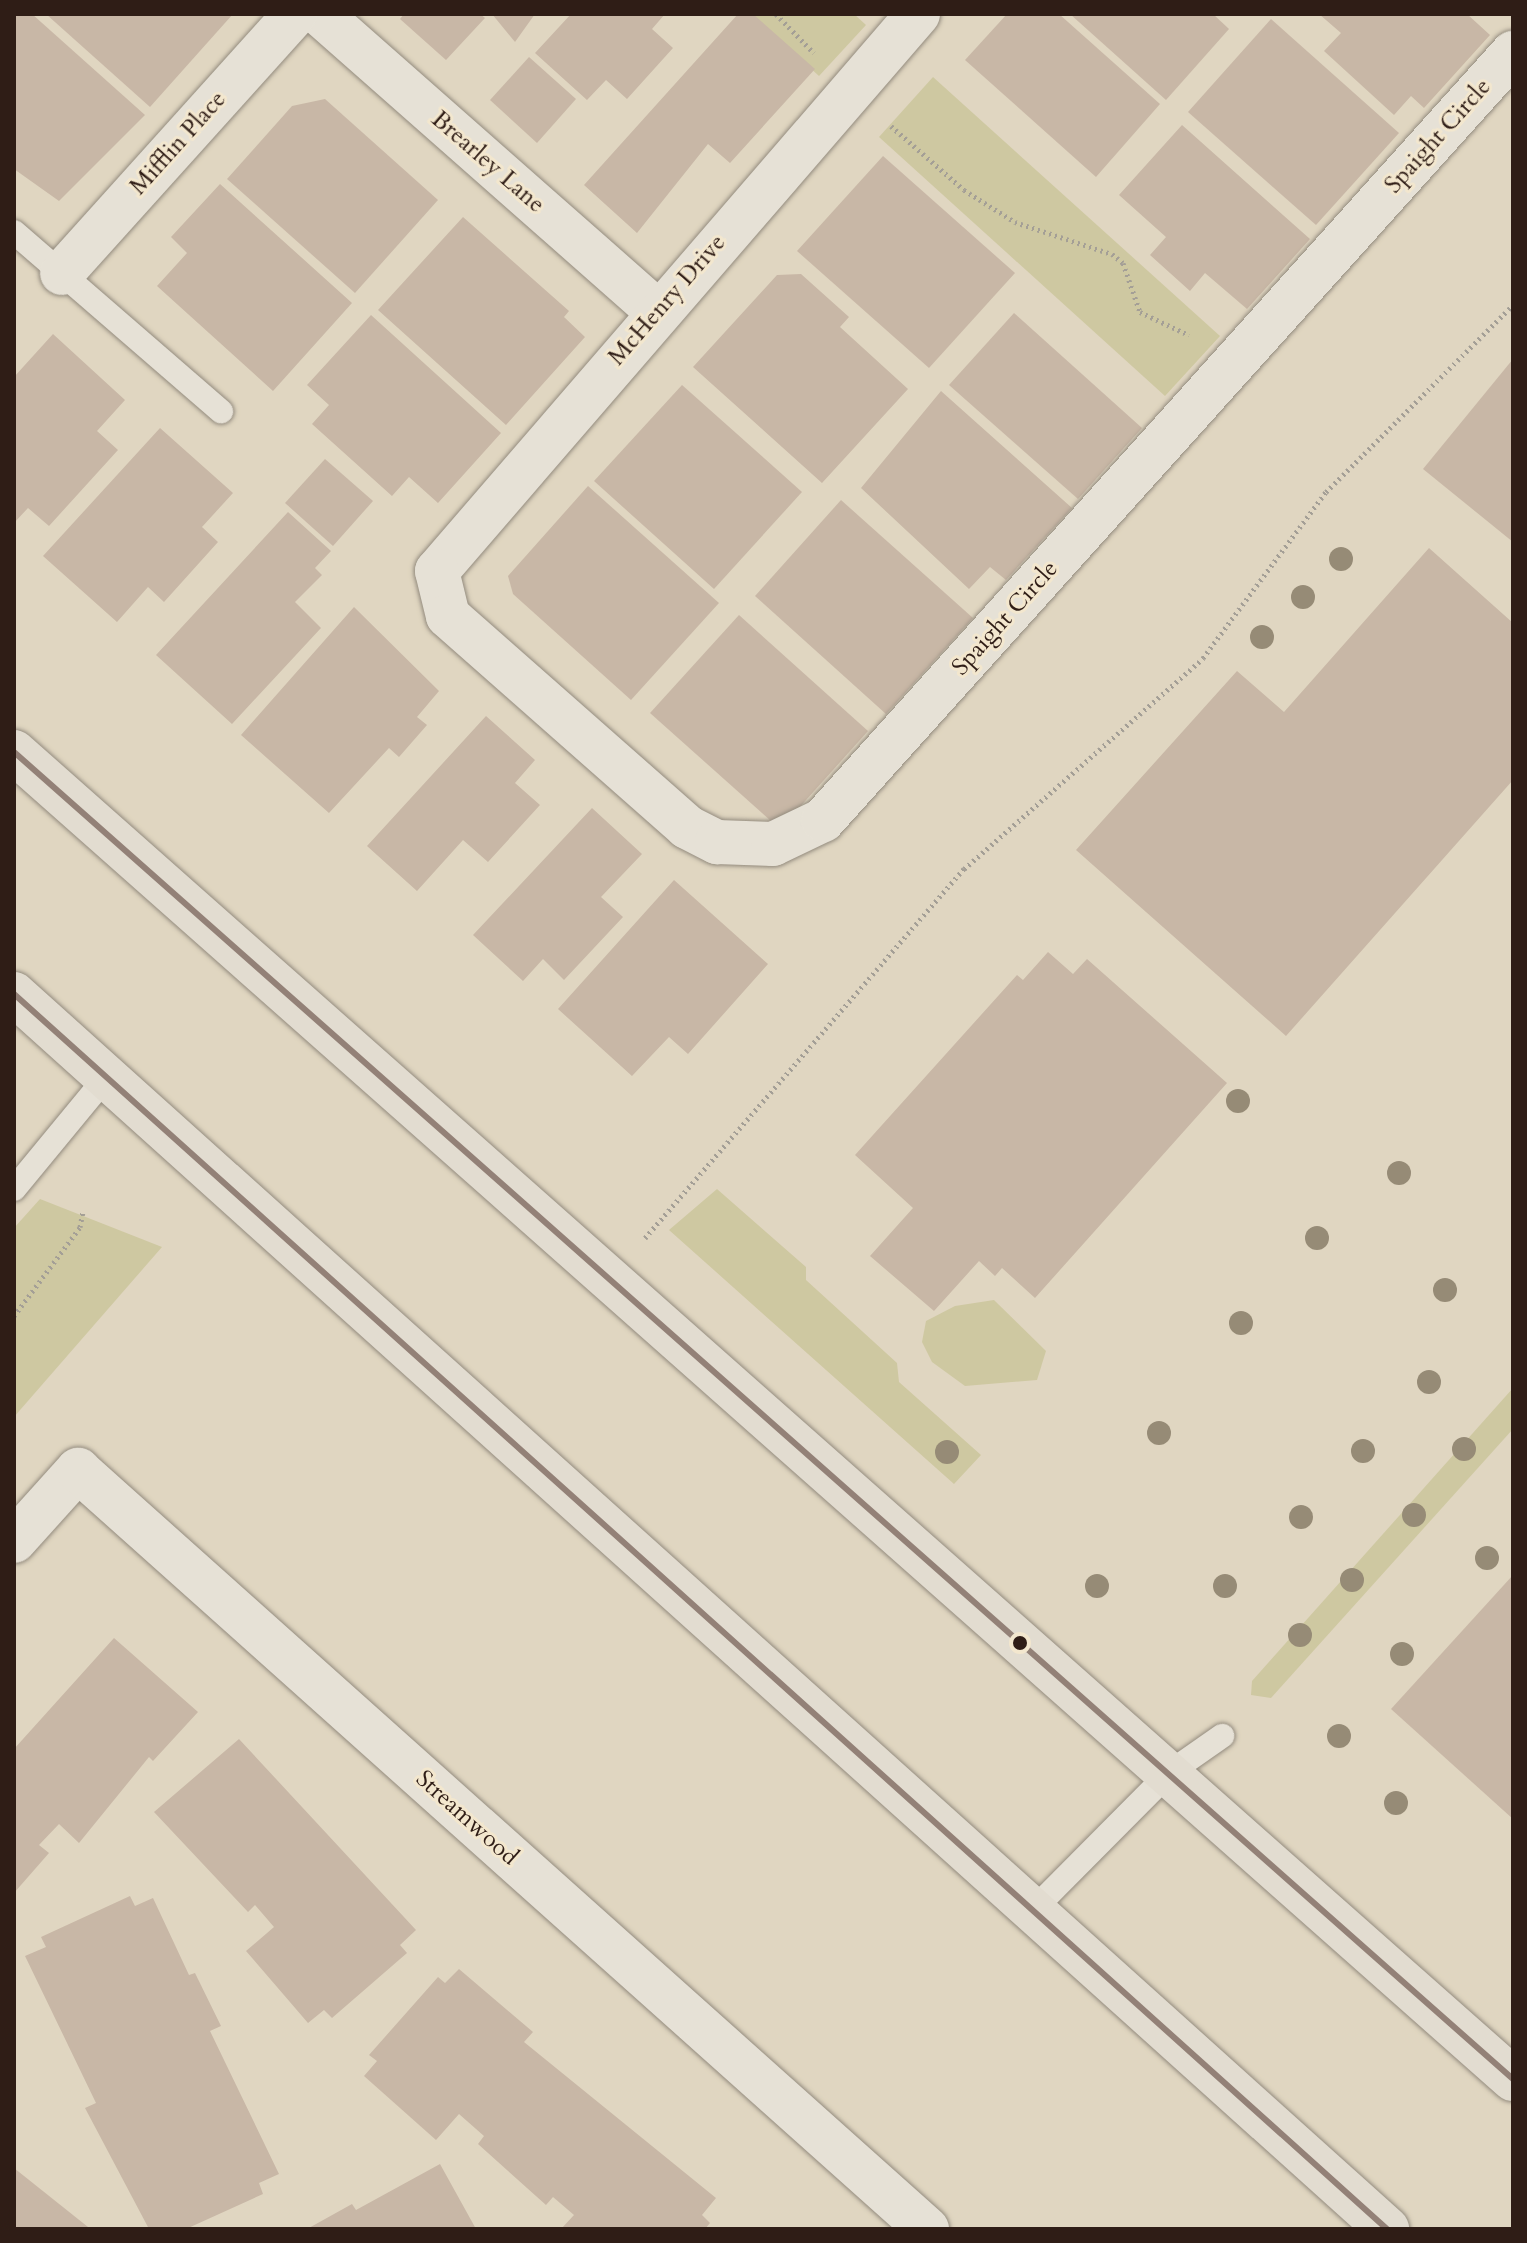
<!DOCTYPE html>
<style>
body{margin:0}
#map{position:relative;width:1527px;height:2243px;overflow:hidden;background:#e0d6c1;font-family:Cardo,serif}
div>[style]{position:absolute}
[style*='--x']{left:calc(var(--x)*1px);top:calc(var(--y)*1px);width:calc(var(--w)*1px);rotate:calc(var(--a)*1deg)}
.green>*{inset:0;background:#cec8a1}
.building>*{inset:0;background:#c8b7a6}
.path>*{height:5px;margin-top:-2.5px;transform-origin:0;background:repeating-linear-gradient(90deg,#a49f96 0 2px,transparent 0 6px)}
.roads{filter:drop-shadow(0 0 2px #938b7e) drop-shadow(0 0 2px #938b7e)}
.lane>*{height:24px;margin:-12px;padding:0 12px;transform-origin:12px;border-radius:12px;background:#e6e1d6}
.street>*{height:44px;margin:-22px;padding:0 22px;transform-origin:22px;border-radius:22px;background:#e6e1d6}
.primary>*{height:44px;margin:-22px;padding:0 22px;transform-origin:22px;border-radius:22px;background:#e2dcd0}
.bus-1>*{height:6px;margin:-3px;padding:0 3px;transform-origin:3px;border-radius:3px;background:#938177}
.trees>*{width:24px;height:24px;margin:-12px;border-radius:50%;background:#968b76}
.dots>*{width:22px;height:22px;translate:-50% -50%;box-sizing:border-box;border:4px solid #f3e7ce;border-radius:50%}
span{translate:-50% -50%;white-space:nowrap;text-align:center;line-height:1.15;-webkit-text-stroke:6px #f3e7ce;paint-order:stroke}
.street-label{font-size:24px;color:#2f1d16}
.frame{position:absolute;inset:0;border:16px solid #2f1d16;pointer-events:none}
</style>
<div id="map">
<div class="green">
<div style="clip-path:polygon(751px 14px,854px 14px,866px 25px,819px 76px)"></div>
<div style="clip-path:polygon(933px 77px,1220px 336px,1165px 396px,879px 137px)"></div>
<div style="clip-path:polygon(717px 1189px,806px 1267px,806px 1280px,897px 1363px,899px 1382px,981px 1455px,954px 1484px,669px 1230px)"></div>
<div style="clip-path:polygon(40px 1199px,162px 1247px,14px 1417px,14px 1228px)"></div>
<div style="clip-path:polygon(994px 1300px,1046px 1351px,1037px 1380px,965px 1386px,932px 1362px,922px 1342px,926px 1321px,955px 1306px)"></div>
<div style="clip-path:polygon(1513px 1388px,1513px 1429px,1271px 1698px,1251px 1695px,1252px 1681px)"></div>
</div>
<div class="building">
<div style="clip-path:polygon(14px 14px,32px 14px,145px 115px,59px 201px,14px 169px)"></div>
<div style="clip-path:polygon(46px 14px,233px 14px,150px 107px)"></div>
<div style="clip-path:polygon(404px 14px,480px 14px,485px 18px,446px 60px,400px 19px)"></div>
<div style="clip-path:polygon(492px 14px,535px 14px,515px 42px)"></div>
<div style="clip-path:polygon(571px 14px,665px 14px,652px 29px,673px 48px,627px 99px,606px 80px,587px 100px,535px 53px)"></div>
<div style="clip-path:polygon(738px 14px,753px 14px,815px 69px,730px 163px,708px 144px,637px 233px,584px 185px)"></div>
<div style="clip-path:polygon(1007px 14px,1059px 14px,1160px 104px,1096px 177px,965px 60px)"></div>
<div style="clip-path:polygon(1070px 14px,1213px 14px,1229px 29px,1166px 100px)"></div>
<div style="clip-path:polygon(1319px 14px,1467px 14px,1490px 35px,1424px 108px,1411px 96px,1394px 115px,1324px 51px,1341px 33px)"></div>
<div style="clip-path:polygon(1271px 19px,1399px 133px,1316px 225px,1188px 112px)"></div>
<div style="clip-path:polygon(529px 57px,576px 99px,537px 143px,490px 100px)"></div>
<div style="clip-path:polygon(325px 99px,438px 200px,355px 293px,227px 179px,292px 106px)"></div>
<div style="clip-path:polygon(1182px 125px,1310px 239px,1247px 309px,1205px 273px,1190px 291px,1150px 255px,1166px 237px,1119px 195px)"></div>
<div style="clip-path:polygon(883px 156px,1015px 273px,929px 368px,797px 251px)"></div>
<div style="clip-path:polygon(220px 184px,352px 303px,273px 391px,157px 286px,187px 253px,171px 237px)"></div>
<div style="clip-path:polygon(463px 217px,569px 311px,564px 317px,585px 337px,506px 425px,378px 310px)"></div>
<div style="clip-path:polygon(801px 274px,849px 317px,840px 327px,908px 389px,822px 483px,693px 367px,777px 275px)"></div>
<div style="clip-path:polygon(1014px 313px,1142px 428px,1078px 499px,949px 385px)"></div>
<div style="clip-path:polygon(371px 315px,501px 433px,438px 503px,409px 477px,392px 496px,312px 424px,329px 405px,307px 385px)"></div>
<div style="clip-path:polygon(53px 334px,125px 400px,97px 431px,118px 450px,49px 526px,28px 508px,14px 523px,14px 377px)"></div>
<div style="clip-path:polygon(1513px 359px,1513px 542px,1423px 469px)"></div>
<div style="clip-path:polygon(682px 385px,802px 492px,714px 589px,594px 481px)"></div>
<div style="clip-path:polygon(941px 391px,1072px 508px,1006px 580px,990px 567px,969px 589px,861px 488px)"></div>
<div style="clip-path:polygon(160px 428px,233px 493px,202px 527px,218px 542px,164px 602px,148px 587px,117px 622px,43px 556px)"></div>
<div style="clip-path:polygon(325px 459px,373px 501px,333px 546px,285px 503px)"></div>
<div style="clip-path:polygon(588px 486px,719px 603px,631px 700px,513px 594px,508px 576px)"></div>
<div style="clip-path:polygon(841px 500px,973px 618px,886px 714px,755px 596px)"></div>
<div style="clip-path:polygon(288px 512px,331px 551px,315px 568px,322px 575px,295px 602px,321px 628px,232px 724px,156px 655px)"></div>
<div style="clip-path:polygon(1429px 548px,1513px 623px,1513px 780px,1286px 1036px,1076px 850px,1237px 671px,1284px 712px)"></div>
<div style="clip-path:polygon(354px 607px,439px 691px,417px 717px,427px 725px,399px 757px,389px 748px,329px 813px,241px 735px)"></div>
<div style="clip-path:polygon(739px 615px,868px 731px,780px 829px,650px 713px)"></div>
<div style="clip-path:polygon(486px 716px,535px 760px,515px 783px,540px 805px,488px 862px,463px 840px,417px 891px,367px 846px)"></div>
<div style="clip-path:polygon(592px 808px,642px 854px,601px 897px,623px 917px,564px 980px,543px 959px,523px 981px,473px 935px)"></div>
<div style="clip-path:polygon(674px 880px,768px 964px,688px 1054px,669px 1037px,632px 1076px,558px 1009px)"></div>
<div style="clip-path:polygon(1048px 952px,1073px 974px,1087px 959px,1227px 1083px,1035px 1298px,1002px 1268px,995px 1276px,979px 1261px,934px 1311px,870px 1256px,913px 1208px,855px 1155px,1017px 975px,1023px 980px)"></div>
<div style="clip-path:polygon(1513px 1575px,1513px 1819px,1391px 1709px)"></div>
<div style="clip-path:polygon(114px 1638px,198px 1712px,153px 1761px,149px 1757px,79px 1843px,59px 1824px,39px 1845px,49px 1853px,14px 1893px,14px 1749px)"></div>
<div style="clip-path:polygon(239px 1739px,416px 1930px,400px 1945px,407px 1953px,332px 2018px,324px 2010px,308px 2023px,246px 1951px,274px 1927px,255px 1905px,248px 1912px,154px 1812px)"></div>
<div style="clip-path:polygon(130px 1896px,135px 1906px,153px 1898px,189px 1975px,195px 1973px,221px 2026px,210px 2031px,279px 2174px,259px 2183px,263px 2194px,186px 2229px,149px 2229px,85px 2108px,96px 2103px,25px 1956px,46px 1947px,41px 1937px)"></div>
<div style="clip-path:polygon(459px 1969px,533px 2032px,524px 2042px,716px 2198px,702px 2215px,710px 2223px,705px 2229px,561px 2229px,574px 2215px,553px 2197px,546px 2205px,478px 2144px,484px 2136px,459px 2114px,436px 2140px,364px 2076px,377px 2061px,369px 2055px,438px 1977px,445px 1983px)"></div>
<div style="clip-path:polygon(440px 2164px,476px 2229px,307px 2229px,352px 2204px,356px 2210px)"></div>
<div style="clip-path:polygon(14px 2168px,88px 2227px,14px 2229px)"></div>
</div>
<div class="path">
<div style="--x:776;--y:14;--w:54;--a:45.7"></div>
<div style="--x:891;--y:126;--w:97;--a:41.2"></div>
<div style="--x:964;--y:190;--w:60;--a:32.1"></div>
<div style="--x:1015;--y:222;--w:102;--a:18.3"></div>
<div style="--x:1112;--y:254;--w:14;--a:39"></div>
<div style="--x:1123;--y:263;--w:52;--a:70.9"></div>
<div style="--x:1140;--y:312;--w:54;--a:25.1"></div>
<div style="--x:645;--y:1238;--w:488;--a:-49.2"></div>
<div style="--x:964;--y:869;--w:319;--a:-41.4"></div>
<div style="--x:1203;--y:658;--w:207;--a:-53.5"></div>
<div style="--x:1326;--y:492;--w:264;--a:-45"></div>
<div style="--x:14;--y:1316;--w:111;--a:-53.4"></div>
<div style="--x:80;--y:1227;--w:15;--a:-79"></div>
</div>
<div class="roads">
<div class="lane">
<div style="--x:14;--y:232;--w:274;--a:40.9"></div>
<div style="--x:14;--y:1189;--w:146;--a:-50.5"></div>
<div style="--x:1034;--y:1909;--w:192;--a:-45.2"></div>
<div style="--x:1169;--y:1773;--w:65;--a:-34.9"></div>
</div>
<div class="street">
<div style="--x:320;--y:14;--w:449;--a:41.4"></div>
<div style="--x:918;--y:14;--w:736;--a:130.81"></div>
<div style="--x:437;--y:571;--w:46;--a:76.3"></div>
<div style="--x:448;--y:616;--w:319;--a:41.4"></div>
<div style="--x:687;--y:827;--w:34;--a:27"></div>
<div style="--x:717;--y:842;--w:56;--a:2"></div>
<div style="--x:773;--y:844;--w:55;--a:-25.6"></div>
<div style="--x:823;--y:820;--w:1032;--a:-48.03"></div>
<div style="--x:62;--y:273;--w:348;--a:-48"></div>
<div style="--x:14;--y:1541;--w:96;--a:-48"></div>
<div style="--x:78;--y:1470;--w:1139;--a:41.8"></div>
</div>
<div class="primary">
<div style="--x:14;--y:752;--w:2002;--a:41.52"></div>
<div style="--x:14;--y:994;--w:1847;--a:41.97"></div>
</div>
</div>
<div class="bus-1">
<div style="--x:14;--y:752;--w:2002;--a:41.52"></div>
<div style="--x:14;--y:994;--w:1847;--a:41.97"></div>
</div>
<div class="trees">
<div style="left:1341px;top:559px"></div>
<div style="left:1303px;top:597px"></div>
<div style="left:1262px;top:637px"></div>
<div style="left:1238px;top:1101px"></div>
<div style="left:1399px;top:1173px"></div>
<div style="left:1317px;top:1238px"></div>
<div style="left:1445px;top:1290px"></div>
<div style="left:1241px;top:1323px"></div>
<div style="left:1429px;top:1382px"></div>
<div style="left:1159px;top:1433px"></div>
<div style="left:1464px;top:1449px"></div>
<div style="left:1363px;top:1451px"></div>
<div style="left:947px;top:1452px"></div>
<div style="left:1414px;top:1515px"></div>
<div style="left:1301px;top:1517px"></div>
<div style="left:1487px;top:1558px"></div>
<div style="left:1352px;top:1580px"></div>
<div style="left:1097px;top:1586px"></div>
<div style="left:1225px;top:1586px"></div>
<div style="left:1300px;top:1635px"></div>
<div style="left:1402px;top:1654px"></div>
<div style="left:1339px;top:1736px"></div>
<div style="left:1396px;top:1803px"></div>
</div>
<div class="dots">
<div style="left:1020px;top:1643px;background:#2f1d16"></div>
</div>
<div class="street-label">
<span style="left:1438px;top:136px;rotate:-48deg">Spaight Circle</span>
<span style="left:178px;top:143px;rotate:-48deg">Mifflin Place</span>
<span style="left:488px;top:162px;rotate:41deg">Brearley Lane</span>
<span style="left:667px;top:300px;rotate:-49deg">McHenry Drive</span>
<span style="left:1005px;top:618px;rotate:-48deg">Spaight Circle</span>
<span style="left:467px;top:1818px;rotate:42deg">Streamwood</span>
</div>
<div class="frame"></div>
</div>
